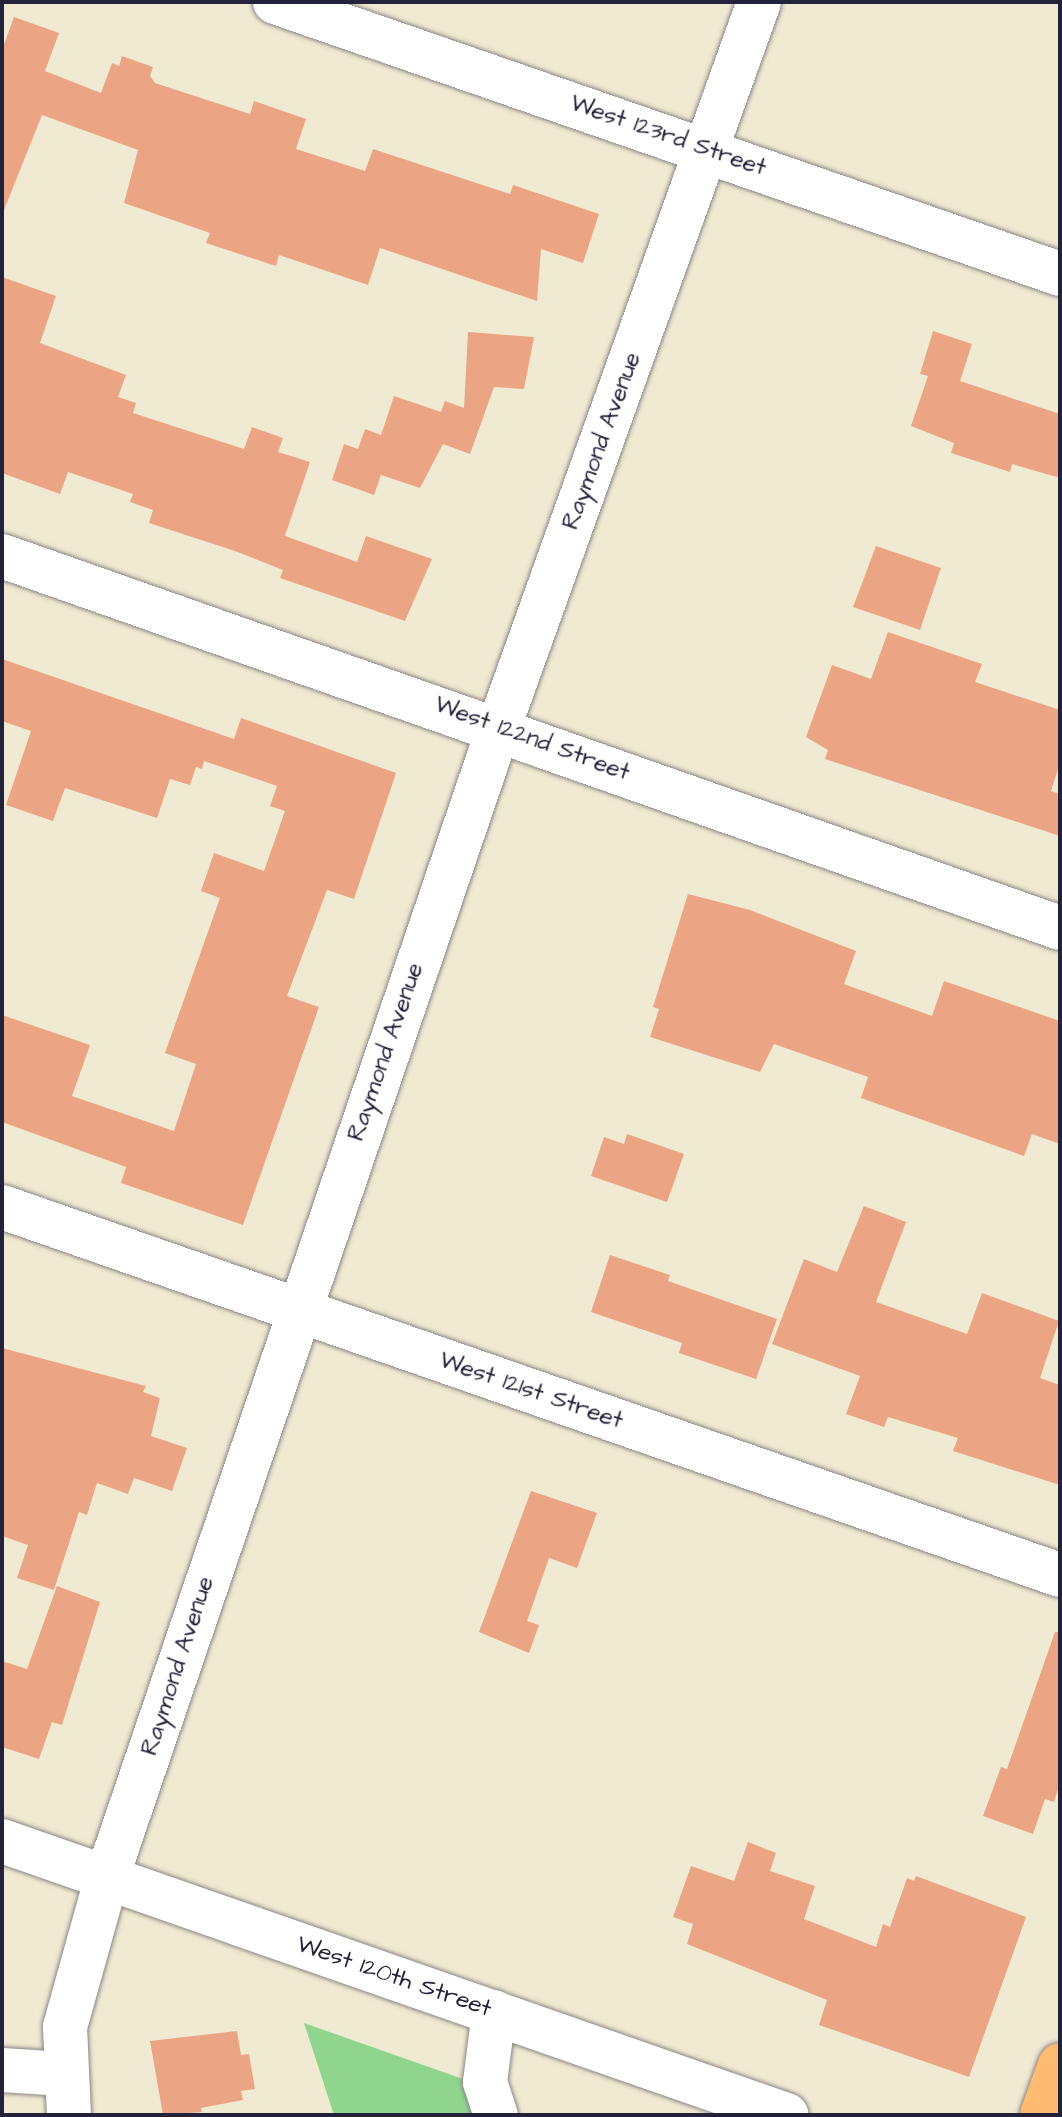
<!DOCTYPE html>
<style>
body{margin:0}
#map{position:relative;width:1062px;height:2117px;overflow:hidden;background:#f1ead2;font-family:"Architects Daughter",sans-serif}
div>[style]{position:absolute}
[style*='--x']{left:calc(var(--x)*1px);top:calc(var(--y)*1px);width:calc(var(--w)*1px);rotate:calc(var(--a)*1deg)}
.green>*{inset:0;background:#8fd58e}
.building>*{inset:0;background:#eba585}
.roads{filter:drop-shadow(0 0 2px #8a8686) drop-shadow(0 0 2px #8a8686)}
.minor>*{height:44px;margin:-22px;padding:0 22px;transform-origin:22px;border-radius:22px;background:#fff}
.major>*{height:44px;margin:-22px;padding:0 22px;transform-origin:22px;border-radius:22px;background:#ffbb71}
span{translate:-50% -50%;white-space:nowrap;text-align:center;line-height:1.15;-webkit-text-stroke:7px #fff;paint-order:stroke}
.street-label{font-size:24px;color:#22223b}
.frame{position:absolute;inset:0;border:4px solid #22223b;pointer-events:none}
</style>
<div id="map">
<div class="green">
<div style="clip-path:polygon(304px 2023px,463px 2079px,475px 2115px,334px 2115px)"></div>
</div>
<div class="building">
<div style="clip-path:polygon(14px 17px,59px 33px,45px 71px,101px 93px,112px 63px,119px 66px,122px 56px,153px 67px,150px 76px,155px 83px,250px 114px,254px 101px,306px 119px,296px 149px,365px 171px,373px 149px,510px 194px,513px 185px,599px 214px,583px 263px,541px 249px,537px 301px,380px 248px,368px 285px,279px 255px,276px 266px,206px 243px,210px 233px,124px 203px,138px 150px,42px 115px,2px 215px,2px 50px)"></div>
<div style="clip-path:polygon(2px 277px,56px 296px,40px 343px,126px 375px,118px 397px,136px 403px,133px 413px,244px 449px,252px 427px,283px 438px,278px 452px,310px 462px,285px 536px,357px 562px,366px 536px,432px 559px,405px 621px,280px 578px,283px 570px,235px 551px,149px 523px,153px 510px,130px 502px,133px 494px,68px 472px,60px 494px,2px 473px)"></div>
<div style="clip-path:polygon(933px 331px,972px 344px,960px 381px,1060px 414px,1060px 478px,1012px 464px,1010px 472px,951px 453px,954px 443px,911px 426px,928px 376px,920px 374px)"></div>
<div style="clip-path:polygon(468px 332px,534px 337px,524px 389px,494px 387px,470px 454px,443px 444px,420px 488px,381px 475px,374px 495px,332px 480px,344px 444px,358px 449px,365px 429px,381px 435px,394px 396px,441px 412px,445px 401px,464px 408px)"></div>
<div style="clip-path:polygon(876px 546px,941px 568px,920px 630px,853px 607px)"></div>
<div style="clip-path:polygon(888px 632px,982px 664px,975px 682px,1060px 710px,1060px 763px,1051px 791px,1060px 794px,1060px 836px,825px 759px,828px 750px,806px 737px,832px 665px,871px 679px)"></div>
<div style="clip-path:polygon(2px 659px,234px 739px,241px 718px,396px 773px,354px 899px,327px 890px,287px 996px,319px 1007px,243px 1225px,121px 1183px,126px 1167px,2px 1122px,2px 1015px,90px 1045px,72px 1096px,174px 1131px,196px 1064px,165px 1053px,220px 898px,201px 891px,214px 853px,264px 871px,285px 811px,270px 806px,277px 786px,204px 761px,202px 769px,196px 767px,190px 785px,170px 779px,157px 818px,65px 788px,53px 821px,6px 805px,31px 731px,2px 721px)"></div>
<div style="clip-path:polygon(688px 894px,750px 910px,856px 951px,844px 984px,932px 1016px,944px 981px,1060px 1021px,1060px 1144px,1032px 1134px,1024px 1156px,861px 1098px,868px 1077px,774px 1044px,760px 1072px,650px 1037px,659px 1009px,653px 1007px)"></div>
<div style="clip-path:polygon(627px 1134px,684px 1154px,667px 1202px,591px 1176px,604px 1137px,624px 1144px)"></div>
<div style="clip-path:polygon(864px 1206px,906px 1222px,876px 1302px,967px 1334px,982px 1293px,1059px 1321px,1040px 1378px,1060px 1385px,1060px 1485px,953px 1451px,958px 1438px,888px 1417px,884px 1427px,846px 1414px,860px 1376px,772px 1344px,804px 1259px,837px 1272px)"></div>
<div style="clip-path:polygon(610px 1255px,670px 1275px,668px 1281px,777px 1319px,756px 1379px,679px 1353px,682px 1343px,591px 1312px)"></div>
<div style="clip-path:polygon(2px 1348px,146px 1386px,143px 1392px,160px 1398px,151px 1436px,187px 1448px,172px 1491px,134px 1478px,128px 1494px,97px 1483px,87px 1515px,79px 1512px,54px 1590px,17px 1578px,28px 1545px,2px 1536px)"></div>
<div style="clip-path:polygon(531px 1491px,597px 1513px,577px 1568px,549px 1558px,527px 1621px,539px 1625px,529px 1653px,479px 1632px)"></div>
<div style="clip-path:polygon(57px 1586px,100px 1602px,62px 1725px,52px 1722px,39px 1759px,2px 1747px,2px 1661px,27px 1669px)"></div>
<div style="clip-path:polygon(1055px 1632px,1060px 1632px,1060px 1783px,1054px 1802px,1045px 1799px,1033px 1834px,983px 1816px,1001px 1767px,1007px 1769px)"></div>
<div style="clip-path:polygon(748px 1842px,776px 1853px,770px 1871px,815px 1886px,804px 1919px,876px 1947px,883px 1924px,890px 1927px,907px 1878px,914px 1881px,916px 1876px,1026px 1917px,969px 2077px,819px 2025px,827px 2000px,687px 1944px,693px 1924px,673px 1917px,691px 1866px,734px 1881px)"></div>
<div style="clip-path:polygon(237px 2031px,241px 2055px,249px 2054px,255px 2089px,241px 2091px,243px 2100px,201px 2108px,202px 2112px,163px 2115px,150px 2041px)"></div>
</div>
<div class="roads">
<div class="minor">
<div style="--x:275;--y:2;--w:831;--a:19.11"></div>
<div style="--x:2;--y:556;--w:1121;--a:19.37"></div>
<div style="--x:2;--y:1207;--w:1120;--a:19.18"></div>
<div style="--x:2;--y:1841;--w:831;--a:19.26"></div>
<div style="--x:494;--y:2012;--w:71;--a:97.3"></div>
<div style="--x:485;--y:2082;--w:35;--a:72"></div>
<div style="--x:2;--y:2070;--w:62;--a:3.7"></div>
<div style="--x:69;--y:2115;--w:88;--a:-92.6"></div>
<div style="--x:65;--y:2027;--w:156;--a:-74.4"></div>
<div style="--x:107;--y:1877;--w:1215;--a:-71.18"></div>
<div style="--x:499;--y:727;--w:770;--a:-70.27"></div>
</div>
<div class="major">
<div style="--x:1042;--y:2115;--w:53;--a:-70.2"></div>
</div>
</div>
<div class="street-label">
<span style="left:668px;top:136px;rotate:19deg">West 123rd Street</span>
<span style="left:602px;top:441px;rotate:-70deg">Raymond Avenue</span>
<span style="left:532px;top:739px;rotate:20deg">West 122nd Street</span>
<span style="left:386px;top:1052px;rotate:-71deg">Raymond Avenue</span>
<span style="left:531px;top:1391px;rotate:19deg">West 121st Street</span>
<span style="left:178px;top:1666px;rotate:-72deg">Raymond Avenue</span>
<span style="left:394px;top:1977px;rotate:19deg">West 120th Street</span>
</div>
<div class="frame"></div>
</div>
